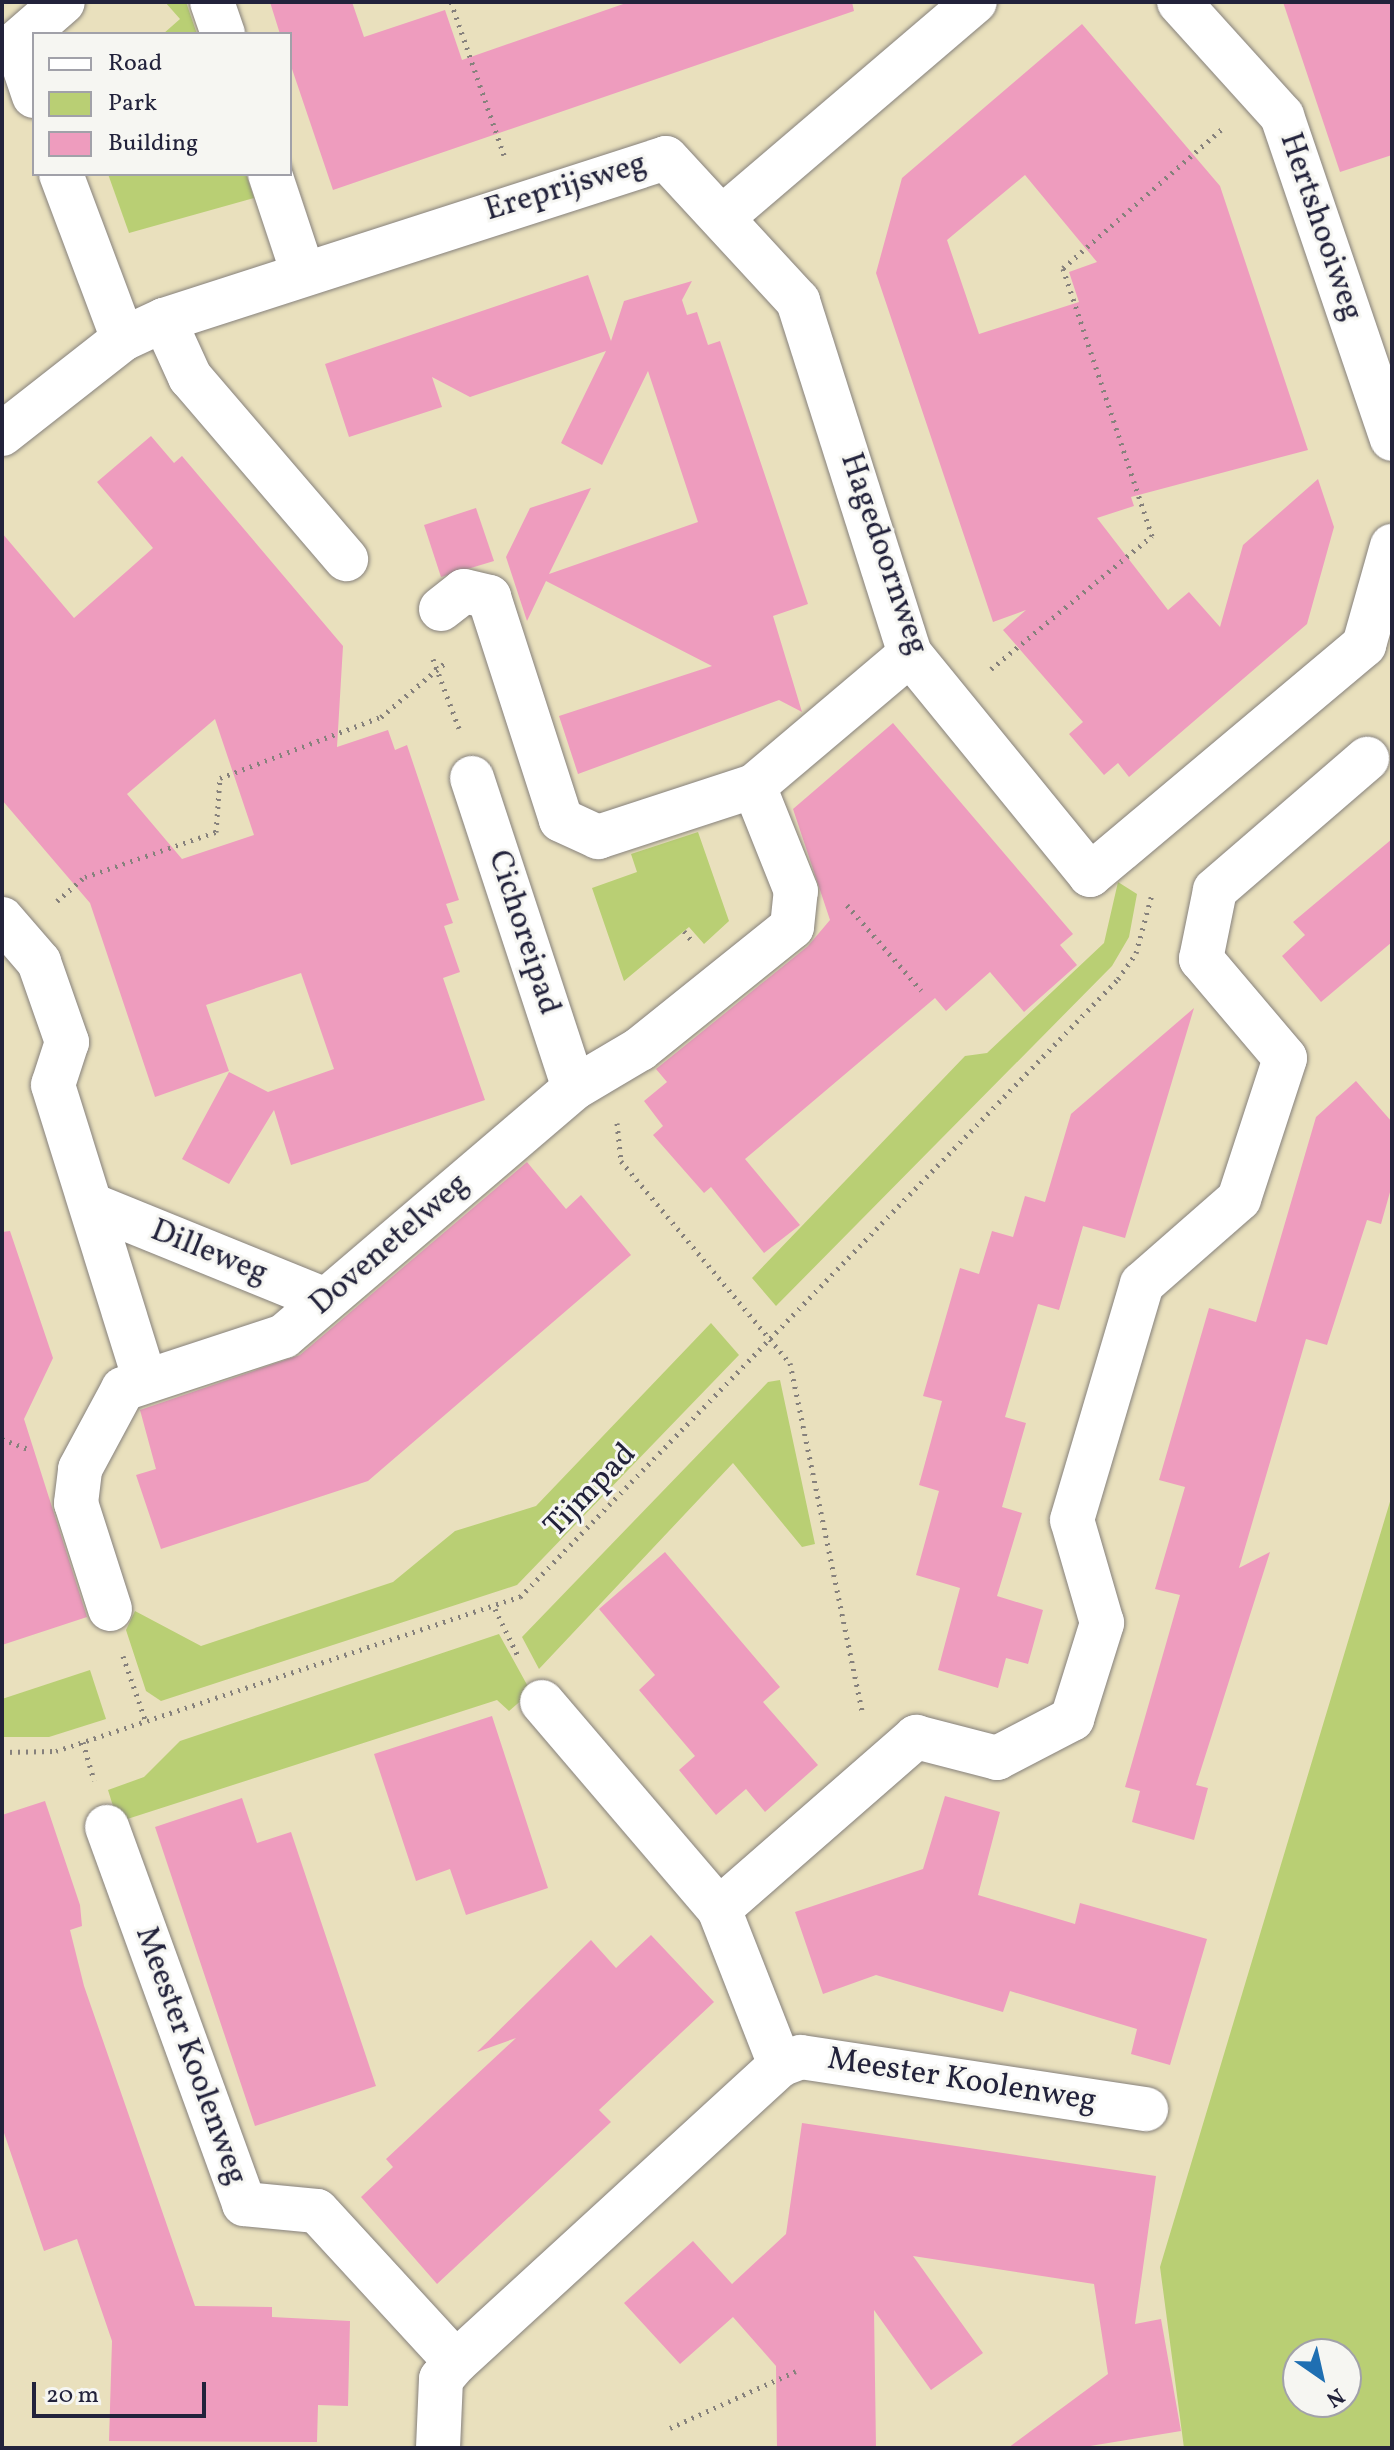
<!DOCTYPE html>
<style>
body{margin:0}
#map{position:relative;width:1394px;height:2450px;overflow:hidden;background:#e9e0bd;font-family:Vollkorn,serif}
div>[style]{position:absolute}
[style*='--x']{left:calc(var(--x)*1px);top:calc(var(--y)*1px);width:calc(var(--w)*1px);rotate:calc(var(--a)*1deg)}
.green>*{inset:0;background:#b9cf74}
.building>*{inset:0;background:#ee9cbe}
.path>*{height:5px;margin-top:-2.5px;transform-origin:0;background:repeating-linear-gradient(90deg,#86817c 0 2px,transparent 0 8px)}
.roads{filter:drop-shadow(0 0 2px #86817c) drop-shadow(0 0 2px #86817c)}
.minor>*{height:44px;margin:-22px;padding:0 22px;transform-origin:22px;border-radius:22px;background:#fff}
span{translate:-50% -50%;white-space:nowrap;text-align:center;line-height:1.15;-webkit-text-stroke:6px #f6f6f2;paint-order:stroke}
.street-label{font-size:32px;color:#22223b}
.frame{position:absolute;inset:0;border:4px solid #22223b;pointer-events:none}
.legend{position:absolute;left:32px;top:32px;width:260px;height:144px;box-sizing:border-box;background:#f6f6f2;border:2px solid #a1a1a9;margin:0;padding:10px 14px;list-style:none;font-size:24px;color:#22223b}
.legend li{display:flex;align-items:center;gap:16px;height:40px}
.legend b{width:40px;border:2px solid #a1a1a9}
.north{position:absolute;left:1282px;top:2338px;width:80px;height:80px;box-sizing:border-box;background:#f6f6f2;border:2px solid #a1a1a9;border-radius:50%;rotate:146deg;font-size:22px;font-weight:700;line-height:32px;text-align:center;color:#22223b}
.north::after{content:'';display:block;margin:auto;width:28px;height:36px;background:#1f6fb2;clip-path:polygon(50% 0,100% 100%,50% 72%,0 100%)}
.scale{position:absolute;left:32px;top:2382px;width:174px;height:36px;box-sizing:border-box;border:4px solid #22223b;border-top:0;padding-left:10px;font-size:24px;line-height:28px;white-space:nowrap;color:#22223b;-webkit-text-stroke:6px #f6f6f2;paint-order:stroke}
</style>
<div id="map">
<div class="green">
<div style="clip-path:polygon(165px 2px,186px 2px,197px 34px,163px 34px,180px 19px)"></div>
<div style="clip-path:polygon(108px 174px,246px 174px,254px 198px,129px 233px)"></div>
<div style="clip-path:polygon(698px 832px,729px 921px,704px 944px,689px 927px,624px 981px,592px 888px,637px 872px,631px 854px)"></div>
<div style="clip-path:polygon(1118px 882px,1137px 894px,1129px 937px,1112px 966px,776px 1306px,752px 1278px,965px 1056px,987px 1053px,1104px 943px)"></div>
<div style="clip-path:polygon(711px 1323px,739px 1355px,517px 1585px,161px 1701px,146px 1691px,126px 1630px,135px 1611px,201px 1646px,393px 1582px,455px 1531px,536px 1506px)"></div>
<div style="clip-path:polygon(780px 1380px,815px 1544px,802px 1547px,733px 1463px,539px 1669px,522px 1637px,768px 1382px)"></div>
<div style="clip-path:polygon(evenodd,1392px 1495px,1392px 2448px,1184px 2448px,1160px 2267px,1392px 1495px,1298px 2354px,1346px 2354px,1346px 2402px,1298px 2402px,1298px 2354px)"></div>
<div style="clip-path:polygon(499px 1634px,531px 1692px,509px 1711px,497px 1700px,118px 1822px,108px 1790px,144px 1777px,180px 1741px)"></div>
<div style="clip-path:polygon(90px 1670px,106px 1719px,49px 1737px,2px 1737px,2px 1699px)"></div>
</div>
<div class="building">
<div style="clip-path:polygon(270px 2px,352px 2px,364px 37px,445px 10px,462px 60px,629px 2px,852px 2px,854px 11px,333px 190px,290px 63px,290px 34px,280px 34px)"></div>
<div style="clip-path:polygon(1283px 2px,1392px 2px,1392px 155px,1340px 172px)"></div>
<div style="clip-path:polygon(evenodd,1082px 24px,1220px 186px,1308px 450px,1131px 497px,1134px 506px,1097px 518px,1168px 610px,1189px 592px,1220px 627px,1243px 545px,1318px 479px,1334px 527px,1307px 624px,1129px 777px,1118px 763px,1104px 775px,1069px 734px,1083px 722px,1003px 630px,1026px 610px,993px 622px,876px 273px,902px 178px,1082px 24px,1025px 175px,1097px 262px,1069px 272px,1079px 302px,979px 334px,947px 240px,1025px 175px)"></div>
<div style="clip-path:polygon(588px 275px,611px 341px,624px 301px,692px 281px,682px 300px,687px 315px,697px 312px,708px 345px,720px 341px,808px 604px,773px 616px,802px 712px,779px 700px,578px 774px,559px 716px,712px 666px,546px 581px,527px 621px,506px 557px,530px 508px,591px 488px,549px 574px,698px 522px,648px 371px,602px 465px,561px 443px,606px 351px,470px 397px,432px 377px,442px 407px,349px 437px,325px 364px)"></div>
<div style="clip-path:polygon(evenodd,151px 436px,174px 463px,182px 456px,343px 646px,337px 747px,388px 730px,395px 750px,407px 745px,459px 900px,446px 904px,453px 923px,444px 926px,460px 972px,443px 978px,485px 1100px,291px 1165px,274px 1110px,229px 1184px,182px 1159px,229px 1072px,268px 1092px,334px 1069px,301px 973px,206px 1005px,229px 1071px,155px 1097px,90px 903px,2px 800px,2px 533px,74px 618px,153px 548px,97px 482px,151px 436px,215px 719px,254px 835px,182px 859px,127px 794px,215px 719px)"></div>
<div style="clip-path:polygon(476px 508px,494px 561px,441px 577px,424px 525px)"></div>
<div style="clip-path:polygon(893px 723px,1073px 934px,1060px 945px,1077px 965px,1024px 1012px,990px 972px,946px 1011px,935px 998px,745px 1159px,800px 1225px,764px 1253px,711px 1187px,704px 1193px,653px 1135px,663px 1126px,644px 1101px,667px 1082px,656px 1069px,808px 946px,830px 920px,793px 809px)"></div>
<div style="clip-path:polygon(1392px 839px,1392px 942px,1321px 1002px,1282px 956px,1305px 935px,1293px 922px)"></div>
<div style="clip-path:polygon(1194px 1008px,1125px 1238px,1083px 1226px,1059px 1310px,1038px 1304px,1005px 1417px,1026px 1423px,1002px 1507px,1022px 1513px,997px 1596px,1043px 1610px,1028px 1664px,1006px 1658px,998px 1688px,938px 1670px,960px 1588px,916px 1575px,939px 1491px,919px 1485px,942px 1401px,923px 1396px,960px 1268px,979px 1274px,992px 1231px,1013px 1237px,1025px 1196px,1045px 1202px,1071px 1114px)"></div>
<div style="clip-path:polygon(1356px 1081px,1392px 1122px,1392px 1185px,1381px 1224px,1367px 1220px,1327px 1345px,1306px 1339px,1239px 1568px,1270px 1552px,1196px 1785px,1208px 1788px,1194px 1840px,1132px 1822px,1140px 1791px,1125px 1787px,1180px 1595px,1155px 1589px,1185px 1487px,1159px 1480px,1209px 1308px,1256px 1322px,1316px 1117px)"></div>
<div style="clip-path:polygon(527px 1162px,566px 1209px,581px 1195px,631px 1255px,368px 1481px,161px 1549px,136px 1475px,156px 1469px,140px 1410px,300px 1355px)"></div>
<div style="clip-path:polygon(10px 1231px,53px 1358px,24px 1419px,87px 1617px,2px 1645px,2px 1232px)"></div>
<div style="clip-path:polygon(665px 1552px,780px 1687px,763px 1702px,818px 1765px,765px 1812px,746px 1789px,716px 1815px,679px 1770px,695px 1756px,639px 1690px,655px 1675px,599px 1609px)"></div>
<div style="clip-path:polygon(492px 1716px,548px 1888px,466px 1915px,450px 1869px,416px 1881px,374px 1754px)"></div>
<div style="clip-path:polygon(945px 1796px,1000px 1812px,978px 1895px,1075px 1924px,1080px 1903px,1207px 1939px,1170px 2065px,1131px 2054px,1137px 2029px,1010px 1991px,1003px 2012px,876px 1975px,823px 1994px,795px 1912px,923px 1869px)"></div>
<div style="clip-path:polygon(242px 1798px,257px 1843px,291px 1832px,376px 2086px,255px 2126px,155px 1827px)"></div>
<div style="clip-path:polygon(45px 1801px,80px 1905px,82px 1926px,70px 1930px,84px 1986px,195px 2306px,272px 2307px,272px 2317px,350px 2321px,348px 2406px,318px 2405px,317px 2442px,109px 2441px,112px 2341px,77px 2239px,44px 2251px,2px 2127px,2px 1815px)"></div>
<div style="clip-path:polygon(651px 1935px,714px 2002px,599px 2110px,611px 2122px,437px 2284px,361px 2197px,393px 2167px,386px 2159px,516px 2038px,477px 2052px,591px 1940px,616px 1968px)"></div>
<div style="clip-path:polygon(802px 2123px,1156px 2176px,1135px 2324px,1161px 2319px,1181px 2431px,1078px 2448px,1008px 2448px,1108px 2374px,1094px 2284px,913px 2256px,983px 2353px,931px 2390px,874px 2310px,876px 2448px,777px 2448px,776px 2366px,733px 2317px,680px 2364px,624px 2303px,693px 2241px,732px 2284px,786px 2234px)"></div>
</div>
<div class="path">
<div style="--x:451;--y:2;--w:162;--a:70.9"></div>
<div style="--x:433;--y:659;--w:74;--a:69.4"></div>
<div style="--x:991;--y:669;--w:209;--a:-39.6"></div>
<div style="--x:1152;--y:536;--w:282;--a:-108.4"></div>
<div style="--x:1063;--y:268;--w:211;--a:-41.2"></div>
<div style="--x:57;--y:901;--w:37;--a:-41"></div>
<div style="--x:85;--y:877;--w:139;--a:-19"></div>
<div style="--x:216;--y:832;--w:54;--a:-85.8"></div>
<div style="--x:220;--y:778;--w:172;--a:-20.8"></div>
<div style="--x:381;--y:717;--w:84;--a:-40.2"></div>
<div style="--x:847;--y:905;--w:113;--a:49"></div>
<div style="--x:684;--y:931;--w:13;--a:51"></div>
<div style="--x:617;--y:1123;--w:38;--a:84"></div>
<div style="--x:621;--y:1161;--w:263;--a:50.1"></div>
<div style="--x:790;--y:1363;--w:359;--a:78.3"></div>
<div style="--x:2;--y:1439;--w:31;--a:21"></div>
<div style="--x:495;--y:1609;--w:55;--a:63.9"></div>
<div style="--x:123;--y:1656;--w:70;--a:70.8"></div>
<div style="--x:83;--y:1742;--w:40;--a:74"></div>
<div style="--x:2;--y:1752;--w:54;--a:-1.1"></div>
<div style="--x:56;--y:1751;--w:489;--a:-18.4"></div>
<div style="--x:520;--y:1597;--w:860;--a:-45.94"></div>
<div style="--x:1118;--y:979;--w:32;--a:-55"></div>
<div style="--x:1136;--y:953;--w:61;--a:-74.8"></div>
<div style="--x:670;--y:2428;--w:138;--a:-24.3"></div>
</div>
<div class="roads">
<div class="minor">
<div style="--x:212;--y:2;--w:34;--a:71"></div>
<div style="--x:1179;--y:2;--w:154;--a:47.9"></div>
<div style="--x:1282;--y:116;--w:341;--a:71.2"></div>
<div style="--x:34;--y:96;--w:56;--a:-108.8"></div>
<div style="--x:16;--y:43;--w:62;--a:-41.1"></div>
<div style="--x:61;--y:174;--w:176;--a:69.4"></div>
<div style="--x:270;--y:174;--w:104;--a:71.6"></div>
<div style="--x:724;--y:216;--w:330;--a:-40.5"></div>
<div style="--x:164;--y:320;--w:63;--a:65.5"></div>
<div style="--x:190;--y:377;--w:240;--a:49.4"></div>
<div style="--x:2;--y:434;--w:154;--a:-38.1"></div>
<div style="--x:123;--y:339;--w:45;--a:-24.9"></div>
<div style="--x:164;--y:320;--w:527;--a:-17.89"></div>
<div style="--x:666;--y:158;--w:195;--a:47.3"></div>
<div style="--x:798;--y:301;--w:370;--a:72.4"></div>
<div style="--x:910;--y:654;--w:285;--a:50.8"></div>
<div style="--x:1090;--y:875;--w:358;--a:-40"></div>
<div style="--x:1364;--y:645;--w:103;--a:-74.2"></div>
<div style="--x:441;--y:609;--w:29;--a:-38"></div>
<div style="--x:464;--y:591;--w:26;--a:13"></div>
<div style="--x:489;--y:597;--w:234;--a:72.1"></div>
<div style="--x:561;--y:820;--w:41;--a:24.7"></div>
<div style="--x:598;--y:837;--w:164;--a:-18.1"></div>
<div style="--x:754;--y:786;--w:204;--a:-40.2"></div>
<div style="--x:472;--y:778;--w:326;--a:71.8"></div>
<div style="--x:2;--y:919;--w:57;--a:49.3"></div>
<div style="--x:39;--y:962;--w:85;--a:70.7"></div>
<div style="--x:67;--y:1042;--w:45;--a:108"></div>
<div style="--x:53;--y:1085;--w:310;--a:72.7"></div>
<div style="--x:94;--y:1206;--w:249;--a:22.1"></div>
<div style="--x:110;--y:1609;--w:111;--a:-107.8"></div>
<div style="--x:76;--y:1503;--w:34;--a:-83"></div>
<div style="--x:80;--y:1469;--w:91;--a:-61.7"></div>
<div style="--x:123;--y:1389;--w:169;--a:-18.2"></div>
<div style="--x:284;--y:1336;--w:382;--a:-40.5"></div>
<div style="--x:574;--y:1088;--w:77;--a:-30.6"></div>
<div style="--x:640;--y:1049;--w:195;--a:-38.8"></div>
<div style="--x:792;--y:927;--w:36;--a:-84"></div>
<div style="--x:796;--y:891;--w:113;--a:-111.8"></div>
<div style="--x:542;--y:1702;--w:272;--a:49.5"></div>
<div style="--x:719;--y:1909;--w:168;--a:68.6"></div>
<div style="--x:107;--y:1827;--w:401;--a:70"></div>
<div style="--x:244;--y:2204;--w:73;--a:5.5"></div>
<div style="--x:317;--y:2211;--w:205;--a:47.4"></div>
<div style="--x:456;--y:2362;--w:440;--a:-42.5"></div>
<div style="--x:780;--y:2065;--w:22;--a:-21"></div>
<div style="--x:801;--y:2057;--w:349;--a:8.6"></div>
<div style="--x:719;--y:1909;--w:262;--a:-41.1"></div>
<div style="--x:916;--y:1737;--w:84;--a:14.5"></div>
<div style="--x:997;--y:1758;--w:85;--a:-27.5"></div>
<div style="--x:1072;--y:1719;--w:101;--a:-72.6"></div>
<div style="--x:1102;--y:1623;--w:107;--a:-106.2"></div>
<div style="--x:1072;--y:1520;--w:246;--a:-73.5"></div>
<div style="--x:1142;--y:1284;--w:129;--a:-41.2"></div>
<div style="--x:1239;--y:1199;--w:148;--a:-71.9"></div>
<div style="--x:1285;--y:1058;--w:130;--a:-130.3"></div>
<div style="--x:1201;--y:959;--w:70;--a:-78.5"></div>
<div style="--x:1215;--y:890;--w:201;--a:-40.8"></div>
<div style="--x:438;--y:2448;--w:69;--a:-87.5"></div>
<div style="--x:441;--y:2379;--w:23;--a:-49"></div>
</div>
</div>
<div class="street-label">
<span style="left:566px;top:188px;rotate:-17deg">Ereprijsweg</span>
<span style="left:1320px;top:227px;rotate:71deg">Hertshooiweg</span>
<span style="left:883px;top:554px;rotate:71deg">Hagedoornweg</span>
<span style="left:523px;top:933px;rotate:72deg">Cichoreipad</span>
<span style="left:390px;top:1245px;rotate:-41deg">Dovenetelweg</span>
<span style="left:209px;top:1253px;rotate:22deg">Dilleweg</span>
<span style="left:591px;top:1491px;rotate:-46deg">Tijmpad</span>
<span style="left:190px;top:2056px;rotate:70deg">Meester Koolenweg</span>
<span style="left:962px;top:2081px;rotate:9deg">Meester Koolenweg</span>
</div>
<div class="frame"></div>
<ul class="legend">
<li><b style="height:10px;background:#fff"></b>Road</li>
<li><b style="height:22px;background:#b9cf74"></b>Park</li>
<li><b style="height:22px;background:#ee9cbe"></b>Building</li>
</ul>
<div class="north">N</div>
<div class="scale">20 m</div>
</div>
